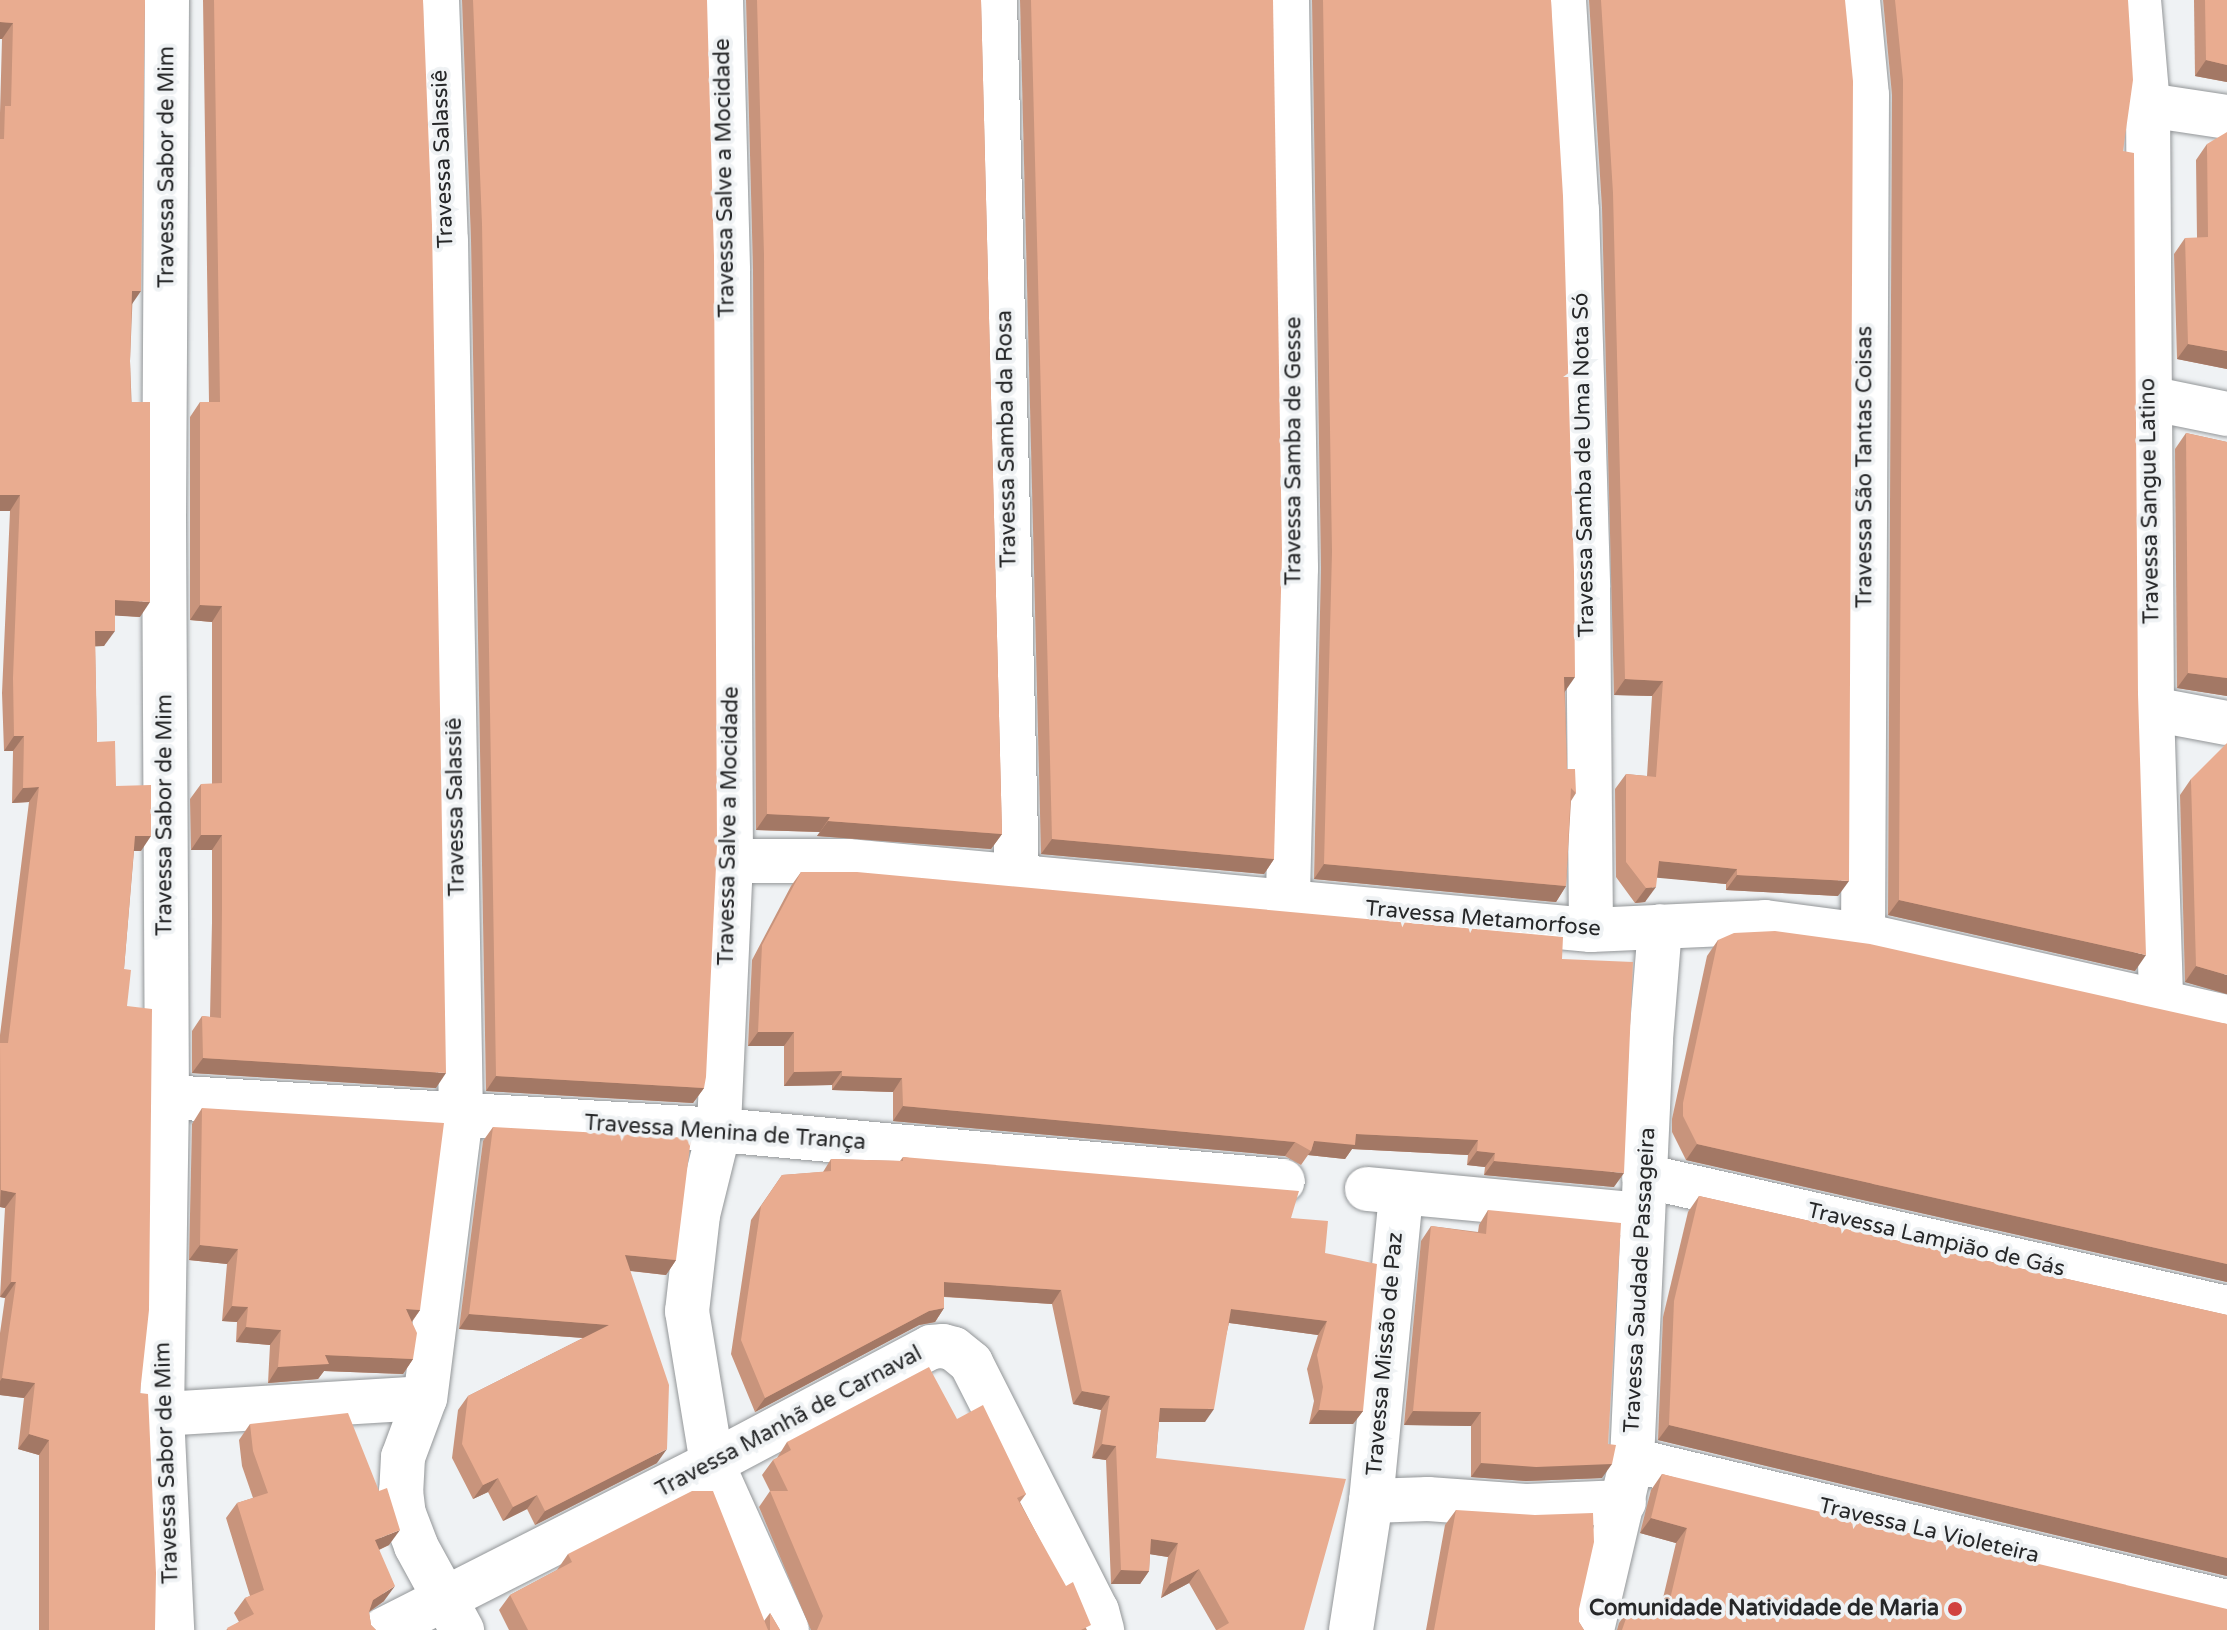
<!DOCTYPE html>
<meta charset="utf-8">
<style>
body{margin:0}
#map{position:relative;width:2227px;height:1630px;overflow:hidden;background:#eff2f4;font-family:"Varela Round",sans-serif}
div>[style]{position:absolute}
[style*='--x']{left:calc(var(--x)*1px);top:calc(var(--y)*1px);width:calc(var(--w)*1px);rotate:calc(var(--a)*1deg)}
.roads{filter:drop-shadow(0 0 2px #939698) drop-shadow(0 0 2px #939698)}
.minor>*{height:44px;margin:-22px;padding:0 22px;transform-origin:22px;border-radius:22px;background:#fff}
.wall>*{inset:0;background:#c8947c}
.shaded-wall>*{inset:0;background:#a37865}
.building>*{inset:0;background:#e9ac90}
.dots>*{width:22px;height:22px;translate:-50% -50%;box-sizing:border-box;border:4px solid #eff2f4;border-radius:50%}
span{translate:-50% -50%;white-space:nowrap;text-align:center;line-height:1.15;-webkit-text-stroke:8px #eff2f4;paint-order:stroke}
.street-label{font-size:22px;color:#262728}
.poi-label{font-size:22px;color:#262728;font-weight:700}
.right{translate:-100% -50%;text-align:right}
</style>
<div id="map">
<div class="roads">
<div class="minor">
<div style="--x:167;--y:0;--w:514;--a:90.33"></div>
<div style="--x:164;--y:514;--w:583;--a:89.71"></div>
<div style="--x:167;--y:1097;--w:317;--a:90.9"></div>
<div style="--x:162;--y:1414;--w:216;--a:87.3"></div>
<div style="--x:437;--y:0;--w:240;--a:87.9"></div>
<div style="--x:446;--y:240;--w:875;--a:89.02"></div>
<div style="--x:461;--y:1115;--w:285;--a:97.2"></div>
<div style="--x:425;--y:1398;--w:63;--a:110.4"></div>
<div style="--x:403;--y:1457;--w:34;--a:93"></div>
<div style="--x:401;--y:1491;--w:23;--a:83"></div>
<div style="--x:404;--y:1514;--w:34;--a:69"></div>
<div style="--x:416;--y:1546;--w:96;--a:61.3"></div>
<div style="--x:721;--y:0;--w:271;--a:88.5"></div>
<div style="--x:728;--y:271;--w:590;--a:89.71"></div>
<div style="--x:731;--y:861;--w:269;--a:92.6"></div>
<div style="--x:719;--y:1130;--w:88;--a:103.9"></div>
<div style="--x:698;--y:1215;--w:97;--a:96.5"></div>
<div style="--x:687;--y:1311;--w:154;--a:80.7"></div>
<div style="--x:712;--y:1463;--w:183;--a:65.8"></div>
<div style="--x:995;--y:0;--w:877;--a:88.56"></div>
<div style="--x:1287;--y:0;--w:568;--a:89.09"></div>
<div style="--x:1296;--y:568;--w:333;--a:91.4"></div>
<div style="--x:1564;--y:0;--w:210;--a:86.5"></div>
<div style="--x:1577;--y:210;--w:377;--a:88.3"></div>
<div style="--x:1588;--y:587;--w:343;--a:89.5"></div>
<div style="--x:1858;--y:0;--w:95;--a:84.6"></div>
<div style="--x:1867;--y:95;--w:840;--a:90.27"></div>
<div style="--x:2139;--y:0;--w:105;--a:85.1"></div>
<div style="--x:2148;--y:105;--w:604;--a:89.62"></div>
<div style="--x:2152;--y:709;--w:294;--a:88.2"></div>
<div style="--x:2148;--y:105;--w:80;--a:8.6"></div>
<div style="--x:2149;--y:398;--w:80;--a:11.6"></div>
<div style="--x:2152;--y:709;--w:76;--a:10.6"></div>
<div style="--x:731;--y:861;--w:117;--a:0"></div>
<div style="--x:848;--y:861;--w:746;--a:5.31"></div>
<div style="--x:1591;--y:930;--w:174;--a:-2.6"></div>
<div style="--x:1765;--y:922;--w:99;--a:7.6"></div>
<div style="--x:1863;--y:935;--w:373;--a:12.7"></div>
<div style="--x:167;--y:1097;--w:553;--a:3.42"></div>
<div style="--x:719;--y:1130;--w:566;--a:5.17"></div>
<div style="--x:1644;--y:1176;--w:598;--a:12.76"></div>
<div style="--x:1367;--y:1189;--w:277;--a:5.4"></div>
<div style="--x:162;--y:1414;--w:263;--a:-3.5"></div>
<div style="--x:1632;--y:1460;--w:612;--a:13.42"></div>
<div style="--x:1371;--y:1501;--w:57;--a:-2"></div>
<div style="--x:1428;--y:1499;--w:98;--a:4.1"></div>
<div style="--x:1526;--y:1506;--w:98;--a:-2.3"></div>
<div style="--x:383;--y:1630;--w:369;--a:-26.9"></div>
<div style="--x:712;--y:1463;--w:248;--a:-27.9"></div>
<div style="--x:931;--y:1347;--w:12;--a:-5"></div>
<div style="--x:943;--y:1346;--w:11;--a:15"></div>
<div style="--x:954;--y:1349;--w:22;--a:39"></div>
<div style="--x:971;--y:1363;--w:278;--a:63.1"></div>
<div style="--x:1097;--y:1611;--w:20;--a:75"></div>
<div style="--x:1351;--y:1630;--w:131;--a:-81.2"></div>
<div style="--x:1371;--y:1501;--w:309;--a:-84.4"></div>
<div style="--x:1592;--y:1630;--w:175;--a:-76.8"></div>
<div style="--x:1632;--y:1460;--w:421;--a:-87.4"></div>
<div style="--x:1651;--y:1039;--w:113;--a:-85.4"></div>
</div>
</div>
<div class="wall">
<div style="clip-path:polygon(0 0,145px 0,130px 361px,140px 617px,115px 615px,104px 646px,95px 646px,97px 742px,116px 786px,141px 851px,134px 851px,124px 969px,127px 1006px,140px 1393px,155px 1630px,39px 1630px,39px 1455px,18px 1449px,24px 1398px,0 1395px,0 1333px,5px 1298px,0 1297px,5px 1208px,0 1207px,0 1035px,29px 802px,12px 803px,13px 751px,4px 751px,2px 693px,10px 511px,0 511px,0 113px,2px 39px,0 39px)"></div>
<div style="clip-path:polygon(203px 0,423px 0,436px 1088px,192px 1073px,192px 1031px,202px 1016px,210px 1017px,212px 922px,212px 850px,191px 850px,190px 799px,201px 784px,212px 784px,212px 622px,190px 620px,190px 417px,200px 402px,209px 402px)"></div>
<div style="clip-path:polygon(462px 0,707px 0,704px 1088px,693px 1103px,486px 1091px,471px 240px)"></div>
<div style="clip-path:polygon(746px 0,981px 0,1002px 834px,991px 849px,817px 836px,820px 832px,756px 830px,753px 270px)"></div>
<div style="clip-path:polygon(1020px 0,1273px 0,1274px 859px,1264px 874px,1041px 854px)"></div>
<div style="clip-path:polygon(1312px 0,1551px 0,1565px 692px,1567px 769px,1576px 793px,1571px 801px,1566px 886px,1556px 902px,1314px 879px,1321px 568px)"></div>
<div style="clip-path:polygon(1589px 0,1845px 0,1838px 896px,1726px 890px,1726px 884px,1657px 877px,1645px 902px,1635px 903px,1616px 877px,1615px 789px,1626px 774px,1647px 776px,1652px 696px,1614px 695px,1602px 208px)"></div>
<div style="clip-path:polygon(1883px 0,2128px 0,2123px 151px,2135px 971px,1888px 915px,1892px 95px)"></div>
<div style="clip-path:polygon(2194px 0,2227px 0,2227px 82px,2195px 76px)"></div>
<div style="clip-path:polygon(2207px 144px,2227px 369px,2177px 359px,2174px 254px,2185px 238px,2197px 238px,2196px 160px)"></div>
<div style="clip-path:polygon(2186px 433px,2227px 442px,2227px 696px,2177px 688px,2175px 449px)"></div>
<div style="clip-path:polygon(2191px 779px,2227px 994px,2185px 982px,2180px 795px)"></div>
<div style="clip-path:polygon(801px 872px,1562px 959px,1614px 1187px,1484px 1175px,1485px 1167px,1467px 1165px,1468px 1155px,1352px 1149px,1345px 1159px,1308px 1155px,1301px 1165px,1285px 1156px,893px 1121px,893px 1092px,832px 1090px,832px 1085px,784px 1086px,784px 1046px,748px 1046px,752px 960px,791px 886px)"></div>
<div style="clip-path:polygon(1718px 940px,2227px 1024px,2227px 1282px,1686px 1160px,1672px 1132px,1672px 1119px,1707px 956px)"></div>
<div style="clip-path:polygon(202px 1108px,420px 1310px,412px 1322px,413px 1359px,403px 1374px,324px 1371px,318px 1379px,268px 1383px,270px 1345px,236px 1342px,237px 1322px,222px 1321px,227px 1264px,189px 1260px,192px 1124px)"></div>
<div style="clip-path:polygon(493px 1127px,676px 1260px,666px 1275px,630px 1271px,657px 1463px,535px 1525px,527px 1509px,503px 1521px,488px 1492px,473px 1499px,452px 1458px,458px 1410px,468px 1396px,583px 1338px,459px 1329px,483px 1141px)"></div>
<div style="clip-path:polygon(903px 1157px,1291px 1218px,1325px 1253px,1363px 1411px,1353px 1424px,1309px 1424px,1314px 1401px,1307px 1369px,1318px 1335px,1229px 1323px,1205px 1422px,1159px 1422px,1156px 1458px,1304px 1630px,1216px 1630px,1189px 1583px,1161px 1598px,1168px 1557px,1150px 1554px,1149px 1571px,1140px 1584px,1111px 1584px,1106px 1460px,1092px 1458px,1101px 1410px,1073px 1404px,1052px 1304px,944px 1297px,944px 1308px,935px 1322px,919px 1325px,755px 1412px,731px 1354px,751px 1220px,782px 1175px,823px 1172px,831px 1159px,900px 1161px)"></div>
<div style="clip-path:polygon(1699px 1196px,2227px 1315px,2227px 1576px,1658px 1440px,1663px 1317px,1688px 1212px)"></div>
<div style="clip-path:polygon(1488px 1210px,1602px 1478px,1526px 1481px,1471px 1477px,1471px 1426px,1404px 1425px,1421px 1241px,1431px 1226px,1478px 1232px,1479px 1225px)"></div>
<div style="clip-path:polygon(957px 1419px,1026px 1494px,1020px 1502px,1087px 1630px,811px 1630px,759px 1507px,770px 1491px,762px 1475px,773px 1460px,777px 1458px,787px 1442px)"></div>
<div style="clip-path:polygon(250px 1424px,389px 1545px,379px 1550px,384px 1601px,369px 1612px,371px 1625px,376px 1630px,226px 1630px,239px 1622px,234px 1613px,245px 1598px,250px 1596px,226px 1518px,237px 1503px,253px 1498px,242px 1466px,239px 1440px)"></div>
<div style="clip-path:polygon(1662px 1474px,2227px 1630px,1617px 1630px,1619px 1623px,1630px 1607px,1659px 1615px,1676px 1543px,1640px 1533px,1651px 1490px)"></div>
<div style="clip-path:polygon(1456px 1510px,1579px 1609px,1579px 1622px,1584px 1630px,1426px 1630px,1445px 1525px)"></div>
<div style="clip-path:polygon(568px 1554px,764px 1621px,770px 1613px,780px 1630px,509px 1630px,499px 1610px,510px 1595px,557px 1570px)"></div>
</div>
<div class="shaded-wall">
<div style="clip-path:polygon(0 22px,13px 23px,2px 39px,0 39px)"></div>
<div style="clip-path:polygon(2206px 60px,2227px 65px,2227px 82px,2195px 76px)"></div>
<div style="clip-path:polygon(132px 291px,141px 291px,130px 307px)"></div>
<div style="clip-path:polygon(2188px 344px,2227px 351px,2227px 369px,2177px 359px)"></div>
<div style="clip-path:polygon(0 495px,20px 495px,10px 511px,0 511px)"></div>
<div style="clip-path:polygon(115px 600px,150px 602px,140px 617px,105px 615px)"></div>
<div style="clip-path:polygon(200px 605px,222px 606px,212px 622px,190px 620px)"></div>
<div style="clip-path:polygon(95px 631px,115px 631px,104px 646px,84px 647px)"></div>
<div style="clip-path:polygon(2188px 673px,2227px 678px,2227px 696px,2177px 688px)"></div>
<div style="clip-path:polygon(1564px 677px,1575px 677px,1564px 693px)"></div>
<div style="clip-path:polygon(1625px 679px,1663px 681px,1652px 696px,1614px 695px)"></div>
<div style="clip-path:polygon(14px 736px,24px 736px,13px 751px,4px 751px)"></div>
<div style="clip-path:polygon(39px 787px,29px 802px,12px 803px,23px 788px)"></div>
<div style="clip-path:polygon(767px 814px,830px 817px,820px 832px,756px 830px)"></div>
<div style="clip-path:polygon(828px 821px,1002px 834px,991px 849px,817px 836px)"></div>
<div style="clip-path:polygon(201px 835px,222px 835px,212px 850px,191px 850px)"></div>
<div style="clip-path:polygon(135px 836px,151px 836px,141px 851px,124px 851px)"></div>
<div style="clip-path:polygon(1052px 839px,1274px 859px,1264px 874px,1041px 854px)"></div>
<div style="clip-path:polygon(1659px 861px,1737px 869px,1726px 884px,1649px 877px)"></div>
<div style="clip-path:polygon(1324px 864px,1566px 886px,1556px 902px,1314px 879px)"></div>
<div style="clip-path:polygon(1737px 875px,1849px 881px,1838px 896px,1726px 890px)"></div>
<div style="clip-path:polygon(1656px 887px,1645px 902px,1635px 903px,1646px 888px)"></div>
<div style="clip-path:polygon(1899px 900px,2146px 955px,2135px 971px,1888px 915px)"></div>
<div style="clip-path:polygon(2196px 966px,2227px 975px,2227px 994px,2185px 982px)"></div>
<div style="clip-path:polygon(758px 1032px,794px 1032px,784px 1046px,748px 1046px)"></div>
<div style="clip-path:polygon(203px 1058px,446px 1073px,436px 1088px,192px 1073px)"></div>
<div style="clip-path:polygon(842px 1071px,832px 1085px,784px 1086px,794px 1072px)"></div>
<div style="clip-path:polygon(496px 1076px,704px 1088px,693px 1103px,486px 1091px)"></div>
<div style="clip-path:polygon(842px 1076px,902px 1078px,893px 1092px,832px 1090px)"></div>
<div style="clip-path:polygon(903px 1106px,1295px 1142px,1285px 1156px,893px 1121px)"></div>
<div style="clip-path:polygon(1356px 1134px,1478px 1140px,1468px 1155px,1352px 1149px,1345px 1159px,1308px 1155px,1311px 1151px,1314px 1141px)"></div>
<div style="clip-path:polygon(1697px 1144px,2227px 1264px,2227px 1282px,1686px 1160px)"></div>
<div style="clip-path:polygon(1477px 1151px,1495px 1153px,1485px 1167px,1467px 1165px)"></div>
<div style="clip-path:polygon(1494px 1161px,1624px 1173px,1614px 1187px,1484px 1175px)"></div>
<div style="clip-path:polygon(1px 1190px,16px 1193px,5px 1208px,0 1207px)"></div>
<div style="clip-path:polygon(200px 1245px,238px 1249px,227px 1264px,189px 1260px)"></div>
<div style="clip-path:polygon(625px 1255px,676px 1260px,666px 1275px,615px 1269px)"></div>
<div style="clip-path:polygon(11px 1282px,16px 1282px,5px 1298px,0 1297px)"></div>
<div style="clip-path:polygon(944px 1282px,1061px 1290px,1052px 1304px,935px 1296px)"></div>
<div style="clip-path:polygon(232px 1306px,248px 1307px,237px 1322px,222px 1321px)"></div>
<div style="clip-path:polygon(944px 1308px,935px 1322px,919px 1325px,755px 1412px,765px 1398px,929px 1311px)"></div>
<div style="clip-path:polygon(406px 1309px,420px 1310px,409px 1325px)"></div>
<div style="clip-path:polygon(1231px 1309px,1327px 1321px,1318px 1335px,1222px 1322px)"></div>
<div style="clip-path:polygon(469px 1314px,609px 1325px,599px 1339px,459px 1329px)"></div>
<div style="clip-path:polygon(246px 1327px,281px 1330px,270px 1345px,236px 1342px)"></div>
<div style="clip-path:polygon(325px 1355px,413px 1359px,403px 1374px,324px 1371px,318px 1379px,268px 1383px,278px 1367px)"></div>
<div style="clip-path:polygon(2px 1378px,35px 1383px,24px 1398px,0 1395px,0 1381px)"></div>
<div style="clip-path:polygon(1082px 1391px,1110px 1396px,1101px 1410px,1073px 1404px)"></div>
<div style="clip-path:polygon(1160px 1408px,1214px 1409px,1205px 1422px,1150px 1422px)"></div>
<div style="clip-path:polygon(1319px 1410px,1363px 1411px,1353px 1424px,1309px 1424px)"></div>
<div style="clip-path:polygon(1413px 1411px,1481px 1412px,1471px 1426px,1404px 1425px)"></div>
<div style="clip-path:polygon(1669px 1425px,2227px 1558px,2227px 1576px,1658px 1440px)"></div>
<div style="clip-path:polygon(29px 1434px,49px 1440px,39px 1455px,18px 1449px)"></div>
<div style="clip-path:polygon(1102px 1444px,1116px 1446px,1106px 1460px,1092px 1458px)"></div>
<div style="clip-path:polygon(667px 1449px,657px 1463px,535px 1525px,545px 1511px)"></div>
<div style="clip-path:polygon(1481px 1463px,1612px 1464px,1602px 1478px,1526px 1481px,1471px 1477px)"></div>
<div style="clip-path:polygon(498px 1478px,488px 1492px,473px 1499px,483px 1485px)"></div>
<div style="clip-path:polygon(537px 1495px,527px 1509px,503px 1521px,513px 1507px)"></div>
<div style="clip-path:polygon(1651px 1518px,1687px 1528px,1676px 1543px,1640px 1533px)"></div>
<div style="clip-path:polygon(400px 1530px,389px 1545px,365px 1556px,375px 1540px)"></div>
<div style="clip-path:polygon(1151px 1539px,1178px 1543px,1168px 1557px,1142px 1553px)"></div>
<div style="clip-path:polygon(1199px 1569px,1189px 1583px,1161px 1598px,1170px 1584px)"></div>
<div style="clip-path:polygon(1121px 1570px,1149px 1571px,1140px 1584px,1111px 1584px)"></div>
<div style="clip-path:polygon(395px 1586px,384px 1601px,363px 1616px,373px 1600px)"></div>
</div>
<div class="building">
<div style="clip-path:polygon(0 0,145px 0,141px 291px,132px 291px,130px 361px,131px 402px,150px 402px,150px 602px,115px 600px,115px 631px,95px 631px,97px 742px,115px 741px,116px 786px,151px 785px,151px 836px,135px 836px,124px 969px,131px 970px,127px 1006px,152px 1009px,149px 1310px,140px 1393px,148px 1394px,156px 1573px,155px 1630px,49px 1630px,49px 1440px,29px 1434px,35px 1383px,2px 1378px,16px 1282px,11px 1282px,16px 1193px,1px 1190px,0 1043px,8px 1043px,39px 787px,23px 788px,24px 736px,14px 736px,13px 678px,20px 495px,0 495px,0 139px,4px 139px,5px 106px,11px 106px,13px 23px,0 22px)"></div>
<div style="clip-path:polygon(214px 0,423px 0,432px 225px,446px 1073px,203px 1058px,202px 1016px,221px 1018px,222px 907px,222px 835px,201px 835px,201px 784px,222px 783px,222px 606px,200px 605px,200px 402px,220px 402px)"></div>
<div style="clip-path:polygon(473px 0,707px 0,714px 256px,717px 845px,706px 1077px,704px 1088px,496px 1076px,482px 224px)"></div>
<div style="clip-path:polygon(757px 0,981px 0,1002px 834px,828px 821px,830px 817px,767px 814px,764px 255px)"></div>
<div style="clip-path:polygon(1031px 0,1273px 0,1282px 553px,1274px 859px,1052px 839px)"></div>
<div style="clip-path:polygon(1323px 0,1551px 0,1563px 196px,1574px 572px,1575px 677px,1564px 677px,1567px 769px,1575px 769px,1576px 793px,1571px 788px,1566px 886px,1324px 864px,1332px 552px)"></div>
<div style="clip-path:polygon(1601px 0,1845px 0,1853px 81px,1849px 881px,1737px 875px,1737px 869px,1659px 861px,1656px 887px,1646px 888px,1626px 862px,1626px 774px,1656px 777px,1663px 681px,1625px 679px,1613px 193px)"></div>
<div style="clip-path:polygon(1895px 0,2128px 0,2133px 80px,2123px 151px,2134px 153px,2138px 694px,2146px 955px,1899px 900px,1903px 80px)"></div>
<div style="clip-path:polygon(2205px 0,2227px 0,2227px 65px,2206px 60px)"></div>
<div style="clip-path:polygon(2227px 132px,2227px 351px,2188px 344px,2185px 238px,2208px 237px,2207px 144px)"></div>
<div style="clip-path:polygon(2186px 433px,2227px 442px,2227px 678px,2188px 673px)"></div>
<div style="clip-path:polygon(2227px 743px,2227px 975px,2196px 966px,2191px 779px)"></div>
<div style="clip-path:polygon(801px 872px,857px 872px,1563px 937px,1562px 959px,1633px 962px,1624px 1173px,1494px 1161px,1495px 1153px,1477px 1151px,1478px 1140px,1356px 1134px,1355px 1145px,1314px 1141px,1311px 1151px,1295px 1142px,903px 1106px,902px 1078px,842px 1076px,842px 1071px,794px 1072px,794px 1032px,758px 1032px,762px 945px)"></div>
<div style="clip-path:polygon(1775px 931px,1870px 944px,2227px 1024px,2227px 1264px,1697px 1144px,1683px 1116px,1683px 1103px,1718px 940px,1734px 933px)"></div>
<div style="clip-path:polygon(202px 1108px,444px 1123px,420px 1310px,406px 1309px,417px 1333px,413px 1359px,325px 1355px,329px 1364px,278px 1367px,281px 1330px,246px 1327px,248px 1307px,232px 1306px,238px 1249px,200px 1245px)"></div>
<div style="clip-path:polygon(493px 1127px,691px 1138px,676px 1260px,625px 1255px,669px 1385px,667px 1449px,545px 1511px,537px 1495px,513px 1507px,498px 1478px,483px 1485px,462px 1444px,468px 1396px,609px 1325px,469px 1314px)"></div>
<div style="clip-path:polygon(903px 1157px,1299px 1191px,1291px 1218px,1328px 1221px,1325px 1253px,1377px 1264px,1363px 1411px,1319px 1410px,1323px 1387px,1317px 1355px,1327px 1321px,1231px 1309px,1214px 1409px,1160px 1408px,1156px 1458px,1346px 1479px,1304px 1630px,1217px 1630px,1229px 1623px,1199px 1569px,1170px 1584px,1178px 1543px,1151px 1539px,1149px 1571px,1121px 1570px,1116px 1446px,1102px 1444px,1110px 1396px,1082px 1391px,1061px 1290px,944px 1282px,944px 1308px,929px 1311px,765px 1398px,741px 1340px,761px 1206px,782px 1175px,831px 1171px,831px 1159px,903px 1161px)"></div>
<div style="clip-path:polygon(1699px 1196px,2227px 1315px,2227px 1558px,1669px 1425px,1674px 1301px)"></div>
<div style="clip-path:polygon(1488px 1210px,1621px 1223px,1608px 1444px,1616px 1445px,1612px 1464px,1536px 1467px,1481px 1463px,1481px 1412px,1413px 1411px,1431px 1226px,1486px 1234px)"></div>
<div style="clip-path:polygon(929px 1367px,957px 1419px,983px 1405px,1026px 1494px,1017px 1498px,1066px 1586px,1073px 1582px,1091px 1625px,1081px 1630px,817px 1630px,823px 1616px,770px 1491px,788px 1491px,773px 1460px,791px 1450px,787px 1442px)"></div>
<div style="clip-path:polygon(348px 1413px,379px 1491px,387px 1488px,400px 1530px,375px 1540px,395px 1586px,373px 1600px,369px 1612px,371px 1625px,376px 1630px,228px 1630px,227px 1628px,254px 1614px,245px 1598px,264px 1590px,237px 1503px,268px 1493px,253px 1451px,250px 1424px)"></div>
<div style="clip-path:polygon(1662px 1474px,2227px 1609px,2227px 1630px,1622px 1630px,1630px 1607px,1666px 1616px,1687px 1528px,1651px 1518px)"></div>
<div style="clip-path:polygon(692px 1491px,713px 1491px,768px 1630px,528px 1630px,510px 1595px,572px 1562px,568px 1554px)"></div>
<div style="clip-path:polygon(1456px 1510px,1535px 1515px,1593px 1513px,1594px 1542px,1579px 1609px,1579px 1622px,1584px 1630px,1434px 1630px)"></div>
<div style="clip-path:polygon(770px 1613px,780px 1630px,770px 1630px)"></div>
</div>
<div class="dots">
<div style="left:1955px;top:1609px;background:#d14240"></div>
</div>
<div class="street-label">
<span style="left:443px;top:159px;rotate:-92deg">Travessa Salassiê</span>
<span style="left:167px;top:167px;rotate:-90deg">Travessa Sabor de Mim</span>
<span style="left:725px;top:178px;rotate:-91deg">Travessa Salve a Mocidade</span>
<span style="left:1007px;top:439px;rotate:-91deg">Travessa Samba da Rosa</span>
<span style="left:1294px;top:451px;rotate:-90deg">Travessa Samba de Gesse</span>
<span style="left:1584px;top:465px;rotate:-91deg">Travessa Samba de Uma Nota Só</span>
<span style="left:1865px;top:467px;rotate:-90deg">Travessa São Tantas Coisas</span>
<span style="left:2150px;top:501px;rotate:-91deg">Travessa Sangue Latino</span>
<span style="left:456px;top:807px;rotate:-91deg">Travessa Salassiê</span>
<span style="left:165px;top:815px;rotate:-90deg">Travessa Sabor de Mim</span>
<span style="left:729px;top:826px;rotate:-89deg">Travessa Salve a Mocidade</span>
<span style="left:1483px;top:919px;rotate:5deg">Travessa Metamorfose</span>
<span style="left:725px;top:1133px;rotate:4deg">Travessa Menina de Trança</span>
<span style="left:1936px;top:1240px;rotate:13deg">Travessa Lampião de Gás</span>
<span style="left:1640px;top:1280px;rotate:-87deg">Travessa Saudade Passageira</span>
<span style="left:1385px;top:1354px;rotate:-85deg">Travessa Missão de Paz</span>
<span style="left:789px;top:1422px;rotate:-28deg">Travessa Manhã de Carnaval</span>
<span style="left:167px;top:1463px;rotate:-92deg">Travessa Sabor de Mim</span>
<span style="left:1929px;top:1531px;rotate:13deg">Travessa La Violeteira</span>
</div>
<div class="poi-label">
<span class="right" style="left:1939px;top:1609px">Comunidade Natividade de Maria</span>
</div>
</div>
